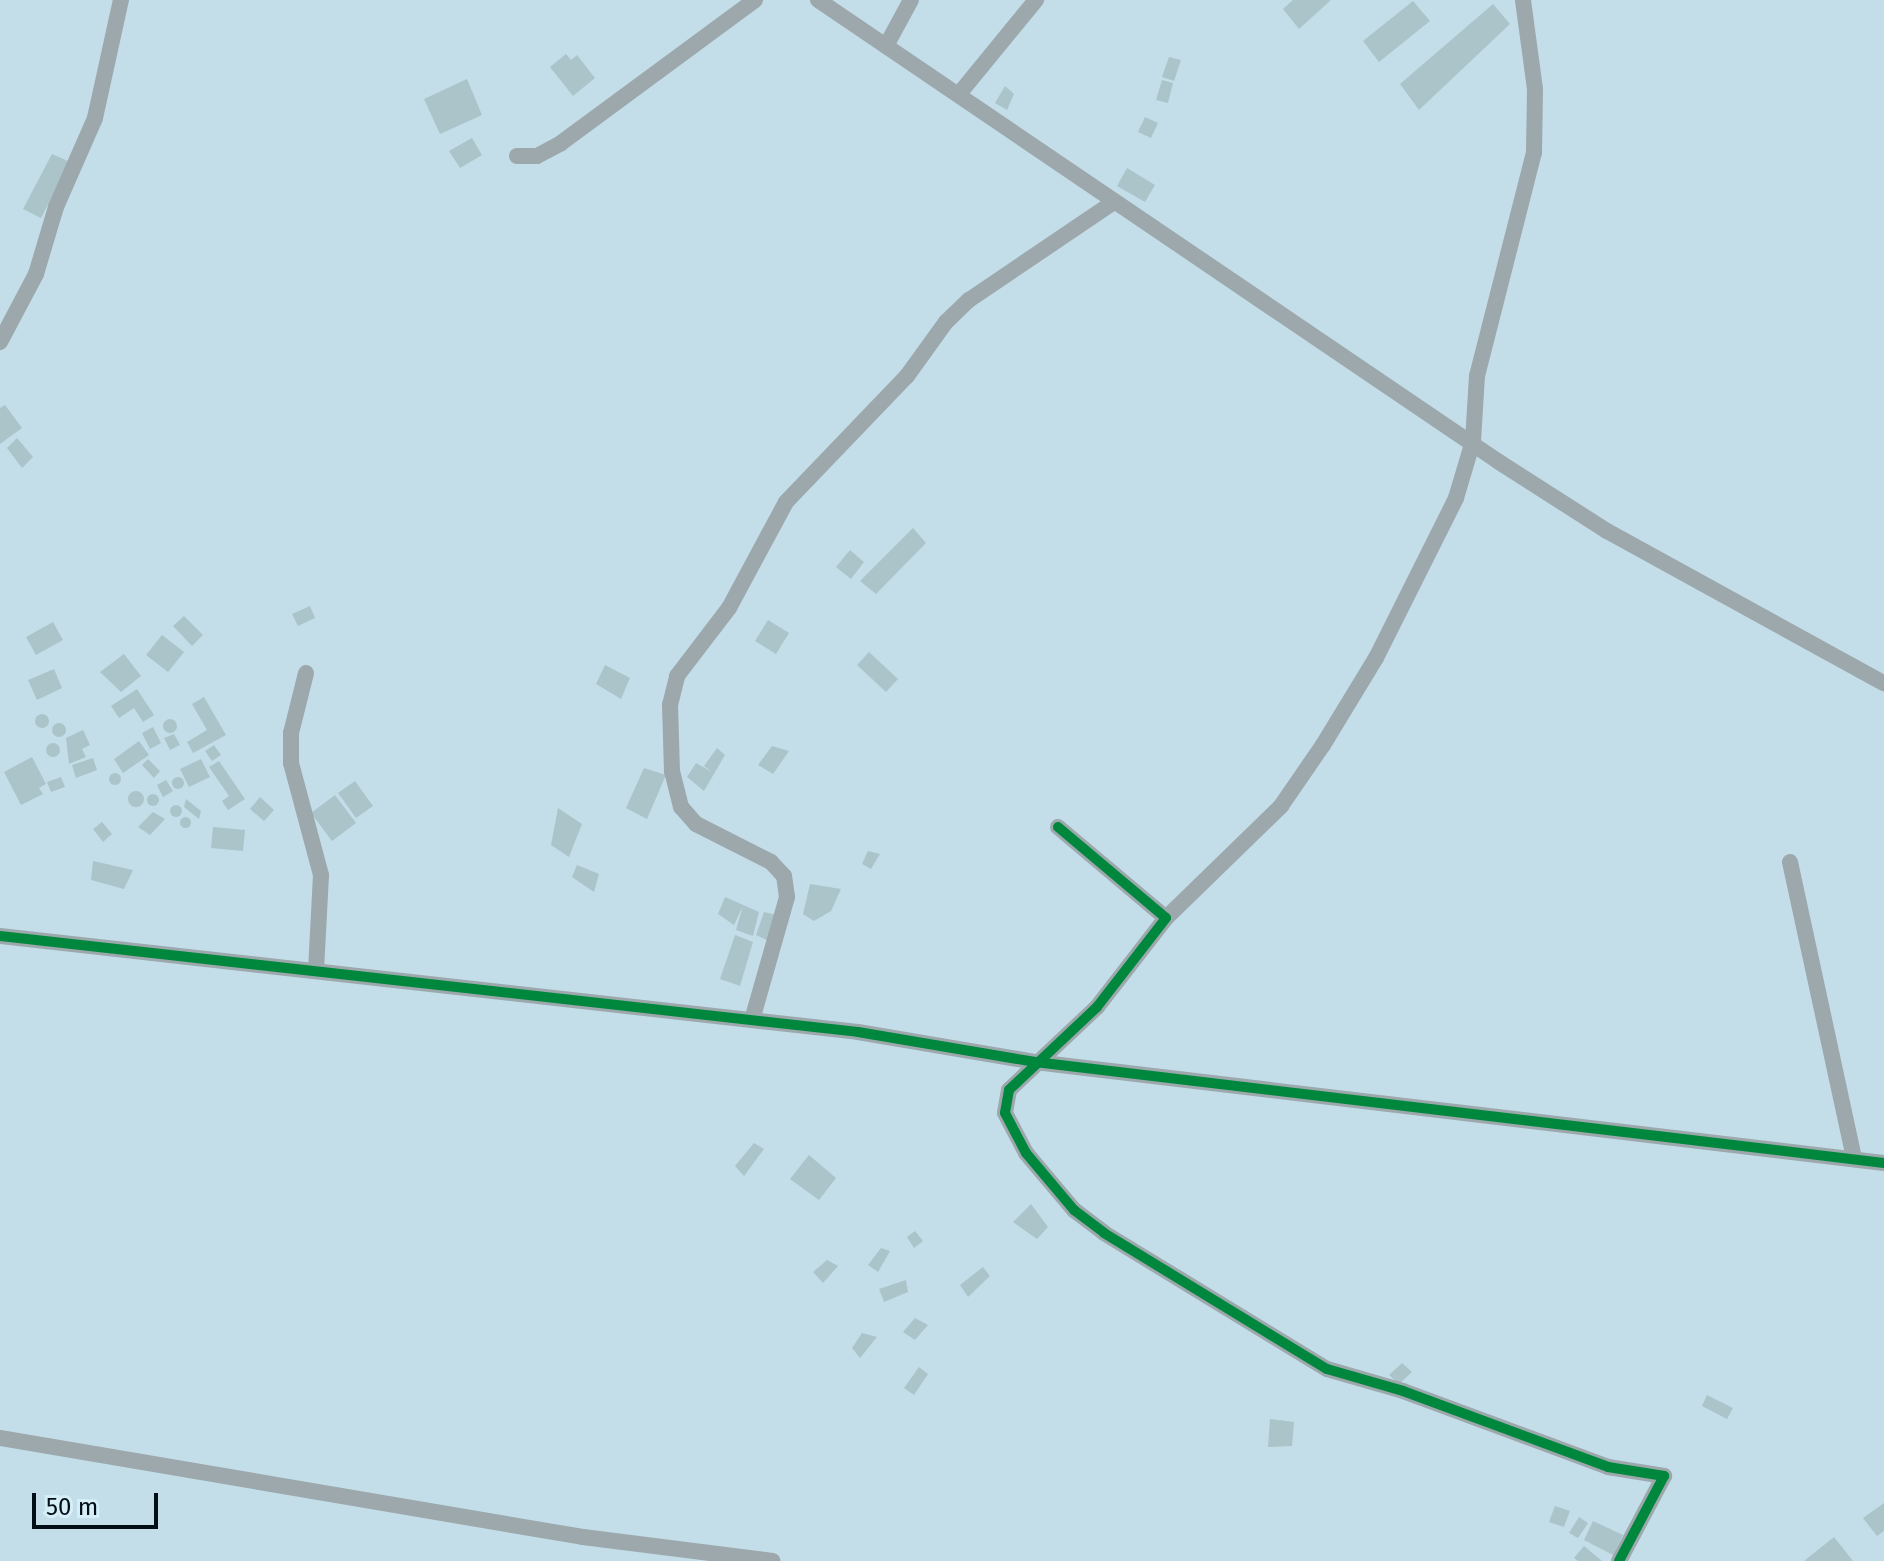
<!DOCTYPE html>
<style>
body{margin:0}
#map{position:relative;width:1884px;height:1561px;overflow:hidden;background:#c3dee9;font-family:"Fira Sans",sans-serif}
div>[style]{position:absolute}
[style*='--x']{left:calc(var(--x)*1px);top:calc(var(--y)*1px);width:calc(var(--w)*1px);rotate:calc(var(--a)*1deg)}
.building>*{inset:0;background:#aac4ca}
.round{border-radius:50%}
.street>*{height:16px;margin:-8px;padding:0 8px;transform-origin:8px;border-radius:8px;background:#9ca8ac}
.cycleway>*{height:10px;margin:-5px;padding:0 5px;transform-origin:5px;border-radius:5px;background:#00873e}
span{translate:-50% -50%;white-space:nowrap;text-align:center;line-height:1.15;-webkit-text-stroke:7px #d5eef8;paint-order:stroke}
.scale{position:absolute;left:32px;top:1493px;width:126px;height:36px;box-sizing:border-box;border:4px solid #000e16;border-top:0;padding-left:10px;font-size:24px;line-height:28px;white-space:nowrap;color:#000e16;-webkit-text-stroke:6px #d5eef8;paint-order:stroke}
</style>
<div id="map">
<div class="building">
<div style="clip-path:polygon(1293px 0,1331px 0,1299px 29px,1283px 9px)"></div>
<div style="clip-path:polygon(1413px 1px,1430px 21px,1379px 62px,1363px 41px)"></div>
<div style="clip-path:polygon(1493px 4px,1510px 24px,1419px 110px,1400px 84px)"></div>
<div style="clip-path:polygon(566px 54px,571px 60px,577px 55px,595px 78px,573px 96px,550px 67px)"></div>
<div style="clip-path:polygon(1169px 57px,1181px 60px,1174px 81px,1162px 77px)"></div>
<div style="clip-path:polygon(467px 79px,482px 115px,440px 134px,424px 99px)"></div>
<div style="clip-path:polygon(1162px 80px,1173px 83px,1168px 103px,1156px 100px)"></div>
<div style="clip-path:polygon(1005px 86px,1014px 94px,1007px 110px,995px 103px)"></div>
<div style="clip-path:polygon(1145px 117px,1158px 123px,1151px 138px,1138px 132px)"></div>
<div style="clip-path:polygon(472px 138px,482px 155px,460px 168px,449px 151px)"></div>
<div style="clip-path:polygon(52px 154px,70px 162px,41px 218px,23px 209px)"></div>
<div style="clip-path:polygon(1127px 168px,1155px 185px,1145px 202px,1117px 186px)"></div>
<div style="clip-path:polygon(5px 405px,22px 428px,0 444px,0 408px)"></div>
<div style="clip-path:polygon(17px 438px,33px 457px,22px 468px,7px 448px)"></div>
<div style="clip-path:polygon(913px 528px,926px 543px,876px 594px,860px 581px)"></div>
<div style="clip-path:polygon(850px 550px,864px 562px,851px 579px,836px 567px)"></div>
<div style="clip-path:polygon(310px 606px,315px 618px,298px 626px,292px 614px)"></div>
<div style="clip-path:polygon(184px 616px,203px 635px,192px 646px,173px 626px)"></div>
<div style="clip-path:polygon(768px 620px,789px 633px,776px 654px,755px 641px)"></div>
<div style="clip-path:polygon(53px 622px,63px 640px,36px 655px,26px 637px)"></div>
<div style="clip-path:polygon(162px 635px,184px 652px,168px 672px,146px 655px)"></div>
<div style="clip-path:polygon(869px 652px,898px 679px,886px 692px,857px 665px)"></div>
<div style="clip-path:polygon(124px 654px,141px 676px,121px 692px,100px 672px)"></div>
<div style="clip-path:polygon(605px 665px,630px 678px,621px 699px,596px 684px)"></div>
<div style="clip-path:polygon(54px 669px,62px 688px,37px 700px,28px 680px)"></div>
<div style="clip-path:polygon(137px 689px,154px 715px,143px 722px,134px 708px,119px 718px,111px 706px)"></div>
<div style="clip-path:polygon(204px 697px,226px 735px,193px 753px,187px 742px,207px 730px,192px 704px)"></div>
<div class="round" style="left:35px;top:714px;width:14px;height:14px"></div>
<div class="round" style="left:163px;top:719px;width:14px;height:14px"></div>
<div class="round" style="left:52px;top:723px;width:14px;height:14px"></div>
<div style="clip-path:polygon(153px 727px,161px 743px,150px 749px,142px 733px)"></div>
<div style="clip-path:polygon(83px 730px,90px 745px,82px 749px,86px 757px,69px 764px,66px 738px)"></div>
<div style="clip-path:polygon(174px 734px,180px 745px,170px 750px,164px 738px)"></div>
<div style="clip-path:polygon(139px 741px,149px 755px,123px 773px,114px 759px)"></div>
<div class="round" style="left:46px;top:743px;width:14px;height:14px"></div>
<div style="clip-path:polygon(214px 745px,221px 755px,212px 761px,205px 751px)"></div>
<div style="clip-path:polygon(772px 746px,789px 751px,773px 774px,758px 765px)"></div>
<div style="clip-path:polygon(717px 748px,725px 755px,704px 791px,687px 777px,696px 763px,712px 772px,704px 766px)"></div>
<div style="clip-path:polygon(32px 757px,46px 784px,39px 788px,43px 794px,21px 805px,4px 772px)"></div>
<div style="clip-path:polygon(93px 758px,97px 770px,76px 778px,72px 765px)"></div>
<div style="clip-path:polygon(148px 759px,160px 771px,154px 778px,142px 765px)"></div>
<div style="clip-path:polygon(201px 759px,210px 777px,189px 787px,180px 769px)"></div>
<div style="clip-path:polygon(219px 761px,245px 799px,228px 810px,222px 801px,229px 796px,209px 767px)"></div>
<div style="clip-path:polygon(644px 768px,666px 775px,647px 819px,626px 808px)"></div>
<div class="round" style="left:109px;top:773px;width:12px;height:12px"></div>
<div style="clip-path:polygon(61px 777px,65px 787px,51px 792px,47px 782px)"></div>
<div class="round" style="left:172px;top:777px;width:12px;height:12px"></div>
<div style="clip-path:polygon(166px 780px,173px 791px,163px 797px,157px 785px)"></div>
<div style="clip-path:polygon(355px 781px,373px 806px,356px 818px,338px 793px)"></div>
<div class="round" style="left:128px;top:791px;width:16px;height:16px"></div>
<div class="round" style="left:147px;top:794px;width:12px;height:12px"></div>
<div style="clip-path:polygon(335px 795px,356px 823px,332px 841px,311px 813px)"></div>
<div style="clip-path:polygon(260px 797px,274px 810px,264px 821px,250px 809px)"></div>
<div style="clip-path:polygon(186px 799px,201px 811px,199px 819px,184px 807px)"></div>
<div class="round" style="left:170px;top:805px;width:12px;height:12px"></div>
<div style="clip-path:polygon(558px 808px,582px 824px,569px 857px,551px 845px)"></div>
<div style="clip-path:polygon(153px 812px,165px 819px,150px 835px,138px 827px)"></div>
<div class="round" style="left:179.5px;top:816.5px;width:11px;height:11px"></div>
<div style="clip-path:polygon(102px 822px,112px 834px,103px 842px,93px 829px)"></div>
<div style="clip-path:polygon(213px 827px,245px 830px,243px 851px,211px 848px)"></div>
<div style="clip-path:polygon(868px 851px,880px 854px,871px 869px,862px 864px)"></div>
<div style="clip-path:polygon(93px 861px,133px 870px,124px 889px,91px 880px)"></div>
<div style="clip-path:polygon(577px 865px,599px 874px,594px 892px,572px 877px)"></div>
<div style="clip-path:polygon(810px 884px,841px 889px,831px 911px,814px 921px,803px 914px)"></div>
<div style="clip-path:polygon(725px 897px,759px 912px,753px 936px,736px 930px,743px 906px,734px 925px,718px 914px)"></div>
<div style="clip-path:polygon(764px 912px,777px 915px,769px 941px,756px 935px)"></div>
<div style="clip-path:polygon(735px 935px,753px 942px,740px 986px,720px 979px)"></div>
<div style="clip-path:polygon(754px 1143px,764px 1149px,744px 1176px,735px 1166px)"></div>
<div style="clip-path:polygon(809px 1155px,836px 1178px,819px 1200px,790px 1179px)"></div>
<div style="clip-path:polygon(1031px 1204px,1048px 1227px,1037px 1239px,1013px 1222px)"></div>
<div style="clip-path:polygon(915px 1231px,923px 1241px,914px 1248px,907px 1237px)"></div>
<div style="clip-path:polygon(881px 1248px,890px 1251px,878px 1272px,868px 1265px)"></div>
<div style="clip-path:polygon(827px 1260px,838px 1266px,823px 1283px,813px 1272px)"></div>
<div style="clip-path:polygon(983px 1267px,990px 1276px,968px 1297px,960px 1285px)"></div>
<div style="clip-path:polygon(906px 1280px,908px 1292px,884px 1302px,879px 1289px)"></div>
<div style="clip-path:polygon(915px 1318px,928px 1325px,915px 1340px,903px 1332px)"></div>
<div style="clip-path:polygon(862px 1333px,877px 1337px,860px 1358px,852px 1348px)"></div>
<div style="clip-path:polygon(1402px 1363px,1412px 1372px,1399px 1384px,1389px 1375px)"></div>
<div style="clip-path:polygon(919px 1367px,928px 1374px,914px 1395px,904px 1388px)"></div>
<div style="clip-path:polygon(1707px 1395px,1733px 1408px,1727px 1419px,1702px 1406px)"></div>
<div style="clip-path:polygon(1270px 1419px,1294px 1422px,1292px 1446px,1268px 1447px)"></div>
<div style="clip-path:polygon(1884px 1503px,1884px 1531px,1877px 1536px,1863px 1518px)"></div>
<div style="clip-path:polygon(1555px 1506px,1570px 1511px,1564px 1527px,1549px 1522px)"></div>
<div style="clip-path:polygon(1579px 1517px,1588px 1523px,1578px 1538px,1569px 1533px)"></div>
<div style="clip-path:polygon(1593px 1521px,1623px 1535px,1613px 1555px,1584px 1540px)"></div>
<div style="clip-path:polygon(1834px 1537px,1853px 1561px,1804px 1561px)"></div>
<div style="clip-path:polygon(1584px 1546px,1602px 1561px,1578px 1561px,1574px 1558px)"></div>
</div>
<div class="street">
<div style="--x:818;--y:0;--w:823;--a:34.15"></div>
<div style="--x:1499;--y:462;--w:128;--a:32.6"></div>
<div style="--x:1607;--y:531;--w:316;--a:28.8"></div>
<div style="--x:886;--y:46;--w:52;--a:-61.5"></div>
<div style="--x:959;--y:94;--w:122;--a:-50.7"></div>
<div style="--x:517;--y:156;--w:20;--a:0"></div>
<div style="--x:537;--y:156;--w:27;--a:-28"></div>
<div style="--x:561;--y:143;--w:241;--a:-36.4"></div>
<div style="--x:0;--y:342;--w:77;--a:-62.1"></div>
<div style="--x:36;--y:274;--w:70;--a:-73.4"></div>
<div style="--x:56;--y:207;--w:97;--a:-66.3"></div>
<div style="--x:95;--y:118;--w:121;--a:-77.6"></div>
<div style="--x:306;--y:673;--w:62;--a:104"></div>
<div style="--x:291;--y:733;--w:30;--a:90"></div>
<div style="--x:291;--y:763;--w:116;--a:75"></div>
<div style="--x:321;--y:875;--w:96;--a:93"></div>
<div style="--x:1058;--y:827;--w:141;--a:40.1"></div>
<div style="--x:1166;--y:918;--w:113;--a:127.8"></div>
<div style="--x:1097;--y:1007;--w:121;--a:136.7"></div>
<div style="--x:1009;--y:1090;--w:23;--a:100"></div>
<div style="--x:1005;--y:1113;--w:45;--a:62.3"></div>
<div style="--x:1026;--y:1153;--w:75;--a:49.9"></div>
<div style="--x:1074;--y:1210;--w:38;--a:37"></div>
<div style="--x:1104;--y:1233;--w:261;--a:31.4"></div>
<div style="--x:1327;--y:1369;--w:79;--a:16.1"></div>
<div style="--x:1403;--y:1391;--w:219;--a:20.3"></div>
<div style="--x:1608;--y:1467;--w:57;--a:9.1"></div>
<div style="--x:1664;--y:1476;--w:96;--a:117.9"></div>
<div style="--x:1790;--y:862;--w:304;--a:77.8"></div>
<div style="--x:1166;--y:918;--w:161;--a:-44.2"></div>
<div style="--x:1281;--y:806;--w:74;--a:-55.5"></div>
<div style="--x:1323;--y:745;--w:102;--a:-58.7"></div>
<div style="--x:1376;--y:658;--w:179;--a:-63.4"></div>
<div style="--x:1456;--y:498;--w:59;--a:-73.4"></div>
<div style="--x:1473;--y:441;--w:65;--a:-86.5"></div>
<div style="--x:1477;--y:376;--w:230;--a:-75.7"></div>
<div style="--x:1534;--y:153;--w:64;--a:-89.1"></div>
<div style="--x:1535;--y:89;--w:90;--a:-97.7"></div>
<div style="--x:0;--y:936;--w:863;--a:6.38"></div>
<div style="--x:858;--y:1032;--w:180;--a:9.6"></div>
<div style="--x:1035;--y:1062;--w:855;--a:6.78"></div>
<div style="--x:752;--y:1020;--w:128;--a:-74.1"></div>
<div style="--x:787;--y:897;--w:21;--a:-98"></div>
<div style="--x:784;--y:876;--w:19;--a:-133"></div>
<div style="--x:771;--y:862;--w:84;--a:-153.1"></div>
<div style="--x:696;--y:824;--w:23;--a:-131"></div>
<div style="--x:681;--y:807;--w:36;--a:-104"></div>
<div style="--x:672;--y:772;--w:67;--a:-91.7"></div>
<div style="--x:670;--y:705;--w:30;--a:-76"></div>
<div style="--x:677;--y:676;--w:86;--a:-52.6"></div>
<div style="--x:729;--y:608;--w:120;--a:-61.7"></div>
<div style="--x:786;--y:502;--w:175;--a:-46.2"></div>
<div style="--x:907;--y:376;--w:67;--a:-54.2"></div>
<div style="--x:946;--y:322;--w:32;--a:-44"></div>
<div style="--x:969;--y:300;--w:176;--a:-34.1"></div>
<div style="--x:0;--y:1438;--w:591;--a:9.64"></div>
<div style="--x:583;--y:1537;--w:191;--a:7.2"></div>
</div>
<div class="cycleway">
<div style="--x:1058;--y:827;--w:141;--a:40.1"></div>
<div style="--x:1166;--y:918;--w:113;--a:127.8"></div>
<div style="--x:1097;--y:1007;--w:121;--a:136.7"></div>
<div style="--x:1009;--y:1090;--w:23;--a:100"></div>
<div style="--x:1005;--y:1113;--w:45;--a:62.3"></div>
<div style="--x:1026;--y:1153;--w:75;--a:49.9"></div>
<div style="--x:1074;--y:1210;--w:38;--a:37"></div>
<div style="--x:1104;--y:1233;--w:261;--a:31.4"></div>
<div style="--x:1327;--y:1369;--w:79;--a:16.1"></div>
<div style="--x:1403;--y:1391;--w:219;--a:20.3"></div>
<div style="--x:1608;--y:1467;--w:57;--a:9.1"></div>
<div style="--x:1664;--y:1476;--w:96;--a:117.9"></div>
<div style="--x:0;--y:936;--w:863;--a:6.38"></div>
<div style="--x:858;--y:1032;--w:180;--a:9.6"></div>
<div style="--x:1035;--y:1062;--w:855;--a:6.78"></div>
</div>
<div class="scale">50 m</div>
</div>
